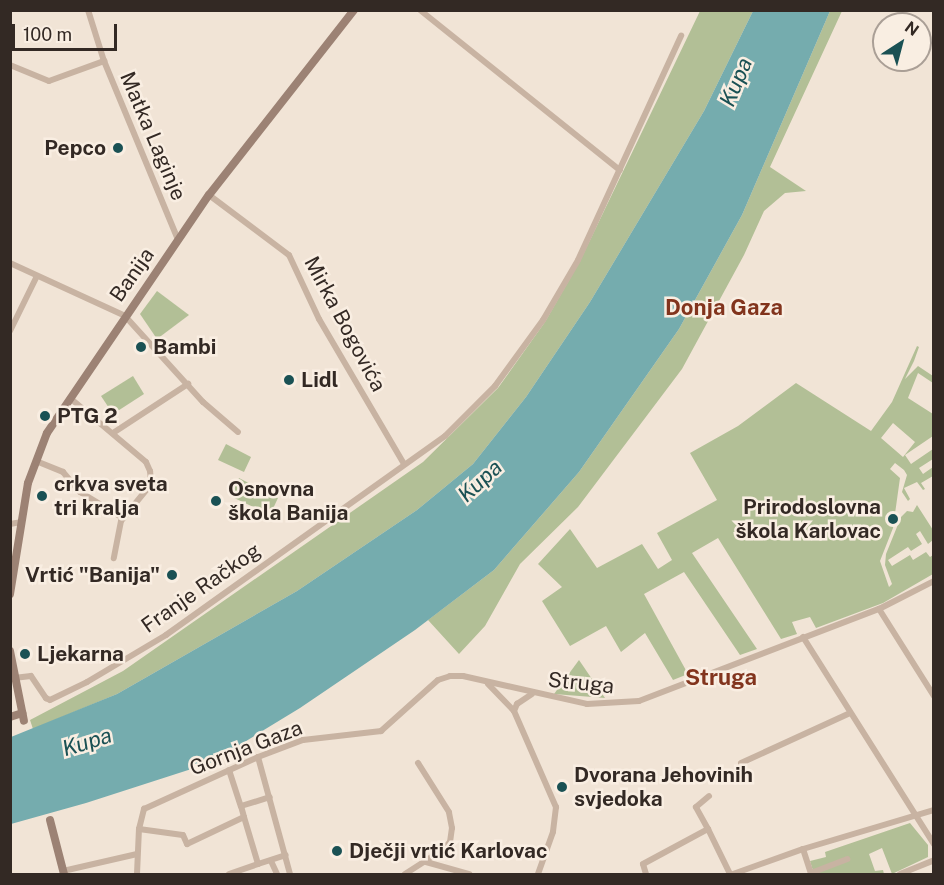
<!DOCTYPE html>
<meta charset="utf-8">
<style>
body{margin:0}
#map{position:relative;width:944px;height:885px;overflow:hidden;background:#f1e4d6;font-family:"Public Sans",sans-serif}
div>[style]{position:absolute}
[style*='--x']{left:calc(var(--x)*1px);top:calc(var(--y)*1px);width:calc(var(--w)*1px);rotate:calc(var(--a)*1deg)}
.green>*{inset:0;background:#b2bf96}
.water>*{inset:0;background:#75acae}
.street>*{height:6px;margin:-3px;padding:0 3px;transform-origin:3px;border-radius:3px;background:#c8b3a2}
.secondary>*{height:8px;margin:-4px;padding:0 4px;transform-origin:4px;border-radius:4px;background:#9c8274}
.dots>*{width:16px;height:16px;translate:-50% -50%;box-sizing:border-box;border:3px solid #f9eee2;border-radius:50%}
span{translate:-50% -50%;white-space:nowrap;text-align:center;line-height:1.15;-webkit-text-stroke:5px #f9eee2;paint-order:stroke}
.street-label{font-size:21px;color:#332924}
.poi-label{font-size:21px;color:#332924;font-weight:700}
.right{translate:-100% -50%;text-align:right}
.left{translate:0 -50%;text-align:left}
.water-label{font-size:22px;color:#1a5154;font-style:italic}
.neighbourhood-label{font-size:22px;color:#82341d;font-weight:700}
.frame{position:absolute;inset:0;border:12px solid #332924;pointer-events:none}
.north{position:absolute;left:872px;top:12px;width:60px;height:60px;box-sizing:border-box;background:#f9eee2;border:2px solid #aa9f96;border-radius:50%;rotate:36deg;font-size:16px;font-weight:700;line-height:24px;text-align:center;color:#332924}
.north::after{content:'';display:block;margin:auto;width:21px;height:27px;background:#1a5154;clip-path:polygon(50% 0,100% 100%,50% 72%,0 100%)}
.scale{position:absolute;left:12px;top:24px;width:105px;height:27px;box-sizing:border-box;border:3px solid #332924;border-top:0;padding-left:8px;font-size:18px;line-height:21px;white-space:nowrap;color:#332924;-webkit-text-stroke:4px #f9eee2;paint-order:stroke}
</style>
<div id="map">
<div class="green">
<div style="clip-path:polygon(700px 11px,753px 11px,704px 111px,590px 302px,526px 397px,473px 464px,417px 510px,297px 591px,117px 694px,33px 729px,30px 720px,123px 671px,423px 462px,498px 388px,545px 322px,580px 261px)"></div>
<div style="clip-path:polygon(830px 11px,842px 11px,770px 167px,806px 191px,785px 193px,764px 211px,744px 255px,682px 369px,578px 507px,520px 564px,485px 626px,459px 654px,428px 620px,494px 570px,579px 472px,679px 329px,742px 215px)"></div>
<div style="clip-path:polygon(157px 291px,189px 315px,157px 339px,140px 314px)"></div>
<div style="clip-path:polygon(evenodd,917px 346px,919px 347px,914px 361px,905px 379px,918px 366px,933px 376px,933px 383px,918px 373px,908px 398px,933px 414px,933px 436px,905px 455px,911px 464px,933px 449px,933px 459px,919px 468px,923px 474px,933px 467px,933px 476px,921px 483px,925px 489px,923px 490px,917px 482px,904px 488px,910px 499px,908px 501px,902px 492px,907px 475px,904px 470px,895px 463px,890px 469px,900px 478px,893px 528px,880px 561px,889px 587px,892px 584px,885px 565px,886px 554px,901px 517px,907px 511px,913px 512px,917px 505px,933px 530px,933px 540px,928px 544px,920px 531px,916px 534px,922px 544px,911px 551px,908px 547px,888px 560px,892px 566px,910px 555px,913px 560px,926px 552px,930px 557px,933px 555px,933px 574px,883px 603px,816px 628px,810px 617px,792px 622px,797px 634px,781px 639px,718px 538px,692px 553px,757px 649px,740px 655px,684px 572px,644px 594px,688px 674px,673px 680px,645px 633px,621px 652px,606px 626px,570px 646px,542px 601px,562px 587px,538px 564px,570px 529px,597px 568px,642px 544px,658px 569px,672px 560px,657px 533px,717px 500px,690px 453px,738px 426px,796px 383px,871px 431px,892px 402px,917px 346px,893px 423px,915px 442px,903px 457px,881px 438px,893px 423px)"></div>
<div style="clip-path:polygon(133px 376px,144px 394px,113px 414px,101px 396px)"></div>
<div style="clip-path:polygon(226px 444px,251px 457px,244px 472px,218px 460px)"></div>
<div style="clip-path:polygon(239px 478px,278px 498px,270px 515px,230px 496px)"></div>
<div style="clip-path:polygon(579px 660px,605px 698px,554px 694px)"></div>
<div style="clip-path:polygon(910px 823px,928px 845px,928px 857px,892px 874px,882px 848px,869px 854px,875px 871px,883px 870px,884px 874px,814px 874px,810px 861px,826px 857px,825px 852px)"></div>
</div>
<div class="water">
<div style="clip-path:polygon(753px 11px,830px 11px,742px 215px,679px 329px,579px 472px,494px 570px,415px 630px,300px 708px,210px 763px,86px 803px,11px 824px,11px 737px,117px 694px,297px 591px,417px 510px,473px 464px,526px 397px,590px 302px,704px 111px)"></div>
</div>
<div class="street">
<div style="--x:88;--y:10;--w:53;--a:72.6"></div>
<div style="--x:104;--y:61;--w:194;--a:67.5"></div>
<div style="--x:420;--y:10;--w:256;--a:38.7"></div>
<div style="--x:10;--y:65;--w:42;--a:22.3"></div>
<div style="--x:49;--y:81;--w:59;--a:-20"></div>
<div style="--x:209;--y:195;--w:100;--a:36.9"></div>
<div style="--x:289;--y:255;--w:71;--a:64.9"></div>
<div style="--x:319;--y:319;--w:168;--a:59.6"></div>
<div style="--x:10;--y:263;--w:127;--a:24.7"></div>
<div style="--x:125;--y:316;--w:116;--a:47.8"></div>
<div style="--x:203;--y:402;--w:46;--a:40.6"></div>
<div style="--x:10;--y:331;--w:61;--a:-63.9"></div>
<div style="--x:70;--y:398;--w:99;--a:40.1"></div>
<div style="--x:146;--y:462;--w:10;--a:66"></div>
<div style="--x:150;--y:471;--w:10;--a:84"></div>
<div style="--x:151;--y:481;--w:9;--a:117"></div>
<div style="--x:147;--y:489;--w:41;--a:129.1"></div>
<div style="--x:121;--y:521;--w:38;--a:101"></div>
<div style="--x:113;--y:433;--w:90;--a:-33.2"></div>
<div style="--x:36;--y:461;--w:29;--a:22"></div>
<div style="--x:63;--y:472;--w:26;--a:50"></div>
<div style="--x:80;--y:492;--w:50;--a:31.2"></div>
<div style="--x:10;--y:524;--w:11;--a:-10"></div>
<div style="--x:879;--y:609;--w:103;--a:57.7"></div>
<div style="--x:803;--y:637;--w:245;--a:57.7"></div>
<div style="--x:14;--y:678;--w:17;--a:-7"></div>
<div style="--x:31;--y:676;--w:27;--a:56"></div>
<div style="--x:46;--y:698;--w:4;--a:27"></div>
<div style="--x:50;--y:700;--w:41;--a:-25.9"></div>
<div style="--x:87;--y:682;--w:92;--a:-30.7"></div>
<div style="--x:166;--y:635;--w:343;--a:-35.5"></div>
<div style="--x:445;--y:436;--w:71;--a:-45"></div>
<div style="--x:495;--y:386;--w:82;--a:-54"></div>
<div style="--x:543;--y:320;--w:69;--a:-59.7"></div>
<div style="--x:578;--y:260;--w:247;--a:-65.3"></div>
<div style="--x:488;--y:684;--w:37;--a:46"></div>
<div style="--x:514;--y:711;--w:105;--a:66.4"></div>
<div style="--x:556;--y:807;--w:25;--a:97"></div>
<div style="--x:553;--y:832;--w:45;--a:109.7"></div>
<div style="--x:514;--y:711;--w:8;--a:-67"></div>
<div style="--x:517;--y:704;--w:18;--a:-34"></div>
<div style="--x:258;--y:757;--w:121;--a:74.7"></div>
<div style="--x:741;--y:763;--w:120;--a:-24.6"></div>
<div style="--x:229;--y:770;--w:38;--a:72"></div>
<div style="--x:244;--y:817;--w:49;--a:73.4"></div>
<div style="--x:258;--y:864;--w:29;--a:-18"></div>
<div style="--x:139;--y:829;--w:44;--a:7.8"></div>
<div style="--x:183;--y:835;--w:10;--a:66"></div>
<div style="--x:187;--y:844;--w:63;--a:-25.3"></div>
<div style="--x:244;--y:817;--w:11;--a:-105"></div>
<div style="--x:241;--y:806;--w:30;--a:-17"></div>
<div style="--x:708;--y:829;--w:25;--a:-119"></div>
<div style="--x:696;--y:807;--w:17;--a:-40"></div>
<div style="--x:803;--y:849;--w:26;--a:72"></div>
<div style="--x:271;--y:861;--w:14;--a:65"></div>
<div style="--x:426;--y:862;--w:45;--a:15.6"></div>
<div style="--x:63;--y:871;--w:76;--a:-12.9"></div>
<div style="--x:811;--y:873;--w:39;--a:-21"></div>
<div style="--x:137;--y:874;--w:45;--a:-87.5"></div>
<div style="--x:139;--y:829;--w:21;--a:-76"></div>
<div style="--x:144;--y:809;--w:125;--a:-24.5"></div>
<div style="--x:258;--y:757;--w:48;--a:-20.7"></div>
<div style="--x:303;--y:740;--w:79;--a:-6.6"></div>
<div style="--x:381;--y:731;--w:76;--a:-41.8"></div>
<div style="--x:438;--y:680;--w:13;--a:-18"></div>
<div style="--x:450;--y:676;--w:13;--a:0"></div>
<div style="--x:463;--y:676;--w:127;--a:12.7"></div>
<div style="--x:587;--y:704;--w:52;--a:-3.3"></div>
<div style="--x:639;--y:701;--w:257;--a:-21"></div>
<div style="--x:879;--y:609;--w:62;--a:-27"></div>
<div style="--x:229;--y:874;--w:31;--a:-19"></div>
<div style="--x:405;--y:874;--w:43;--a:-32.6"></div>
<div style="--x:441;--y:851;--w:13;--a:-45"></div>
<div style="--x:450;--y:842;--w:14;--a:-82"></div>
<div style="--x:452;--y:828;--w:16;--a:-101"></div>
<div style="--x:449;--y:812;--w:58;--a:-122.3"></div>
<div style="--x:646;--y:874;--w:10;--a:-107"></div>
<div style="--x:643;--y:864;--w:74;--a:-28.3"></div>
<div style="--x:708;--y:829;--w:50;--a:63.9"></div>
<div style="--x:733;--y:874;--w:74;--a:-19.7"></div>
<div style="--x:803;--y:849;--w:137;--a:-16.6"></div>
<div style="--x:900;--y:874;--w:37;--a:-22"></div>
</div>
<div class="secondary">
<div style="--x:10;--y:594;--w:112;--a:-80.8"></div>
<div style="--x:28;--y:483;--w:53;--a:-69.2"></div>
<div style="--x:47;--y:433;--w:288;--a:-55.8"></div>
<div style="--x:209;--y:195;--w:235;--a:-51.9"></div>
<div style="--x:10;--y:651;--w:71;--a:78.7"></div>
<div style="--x:10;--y:717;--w:13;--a:-18"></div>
<div style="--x:50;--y:820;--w:56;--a:75.5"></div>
</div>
<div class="dots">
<div style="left:118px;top:148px;background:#1a5154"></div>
<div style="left:141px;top:347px;background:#1a5154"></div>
<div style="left:289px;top:380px;background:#1a5154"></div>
<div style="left:45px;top:416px;background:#1a5154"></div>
<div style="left:42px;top:496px;background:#1a5154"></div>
<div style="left:216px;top:501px;background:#1a5154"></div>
<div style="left:893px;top:519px;background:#1a5154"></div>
<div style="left:172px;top:575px;background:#1a5154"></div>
<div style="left:25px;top:654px;background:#1a5154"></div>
<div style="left:562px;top:787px;background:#1a5154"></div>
<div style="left:337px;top:851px;background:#1a5154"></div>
</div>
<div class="street-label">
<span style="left:153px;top:136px;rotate:67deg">Matka Laginje</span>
<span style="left:132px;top:275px;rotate:-55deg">Banija</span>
<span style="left:345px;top:324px;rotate:62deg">Mirka Bogovića</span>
<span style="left:201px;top:588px;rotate:-35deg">Franje Račkog</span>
<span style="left:581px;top:683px;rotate:6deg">Struga</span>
<span style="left:246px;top:748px;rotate:-21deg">Gornja Gaza</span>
</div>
<div class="poi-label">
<span class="right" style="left:106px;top:148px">Pepco</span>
<span class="left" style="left:153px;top:347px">Bambi</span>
<span class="left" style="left:301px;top:380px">Lidl</span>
<span class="left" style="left:57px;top:416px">PTG 2</span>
<span class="left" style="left:54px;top:496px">crkva sveta<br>tri kralja</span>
<span class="left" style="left:228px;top:501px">Osnovna<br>škola Banija</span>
<span class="right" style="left:881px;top:519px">Prirodoslovna<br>škola Karlovac</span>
<span class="right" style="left:160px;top:575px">Vrtić "Banija"</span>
<span class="left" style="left:37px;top:654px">Ljekarna</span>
<span class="left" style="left:574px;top:787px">Dvorana Jehovinih<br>svjedoka</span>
<span class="left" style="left:349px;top:851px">Dječji vrtić Karlovac</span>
</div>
<div class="water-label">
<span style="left:736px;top:82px;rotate:-67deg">Kupa</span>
<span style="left:480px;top:481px;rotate:-43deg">Kupa</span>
<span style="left:87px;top:742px;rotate:-17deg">Kupa</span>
</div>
<div class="neighbourhood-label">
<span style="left:724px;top:308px">Donja Gaza</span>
<span style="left:721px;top:678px">Struga</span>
</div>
<div class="frame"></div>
<div class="north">N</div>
<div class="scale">100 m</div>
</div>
